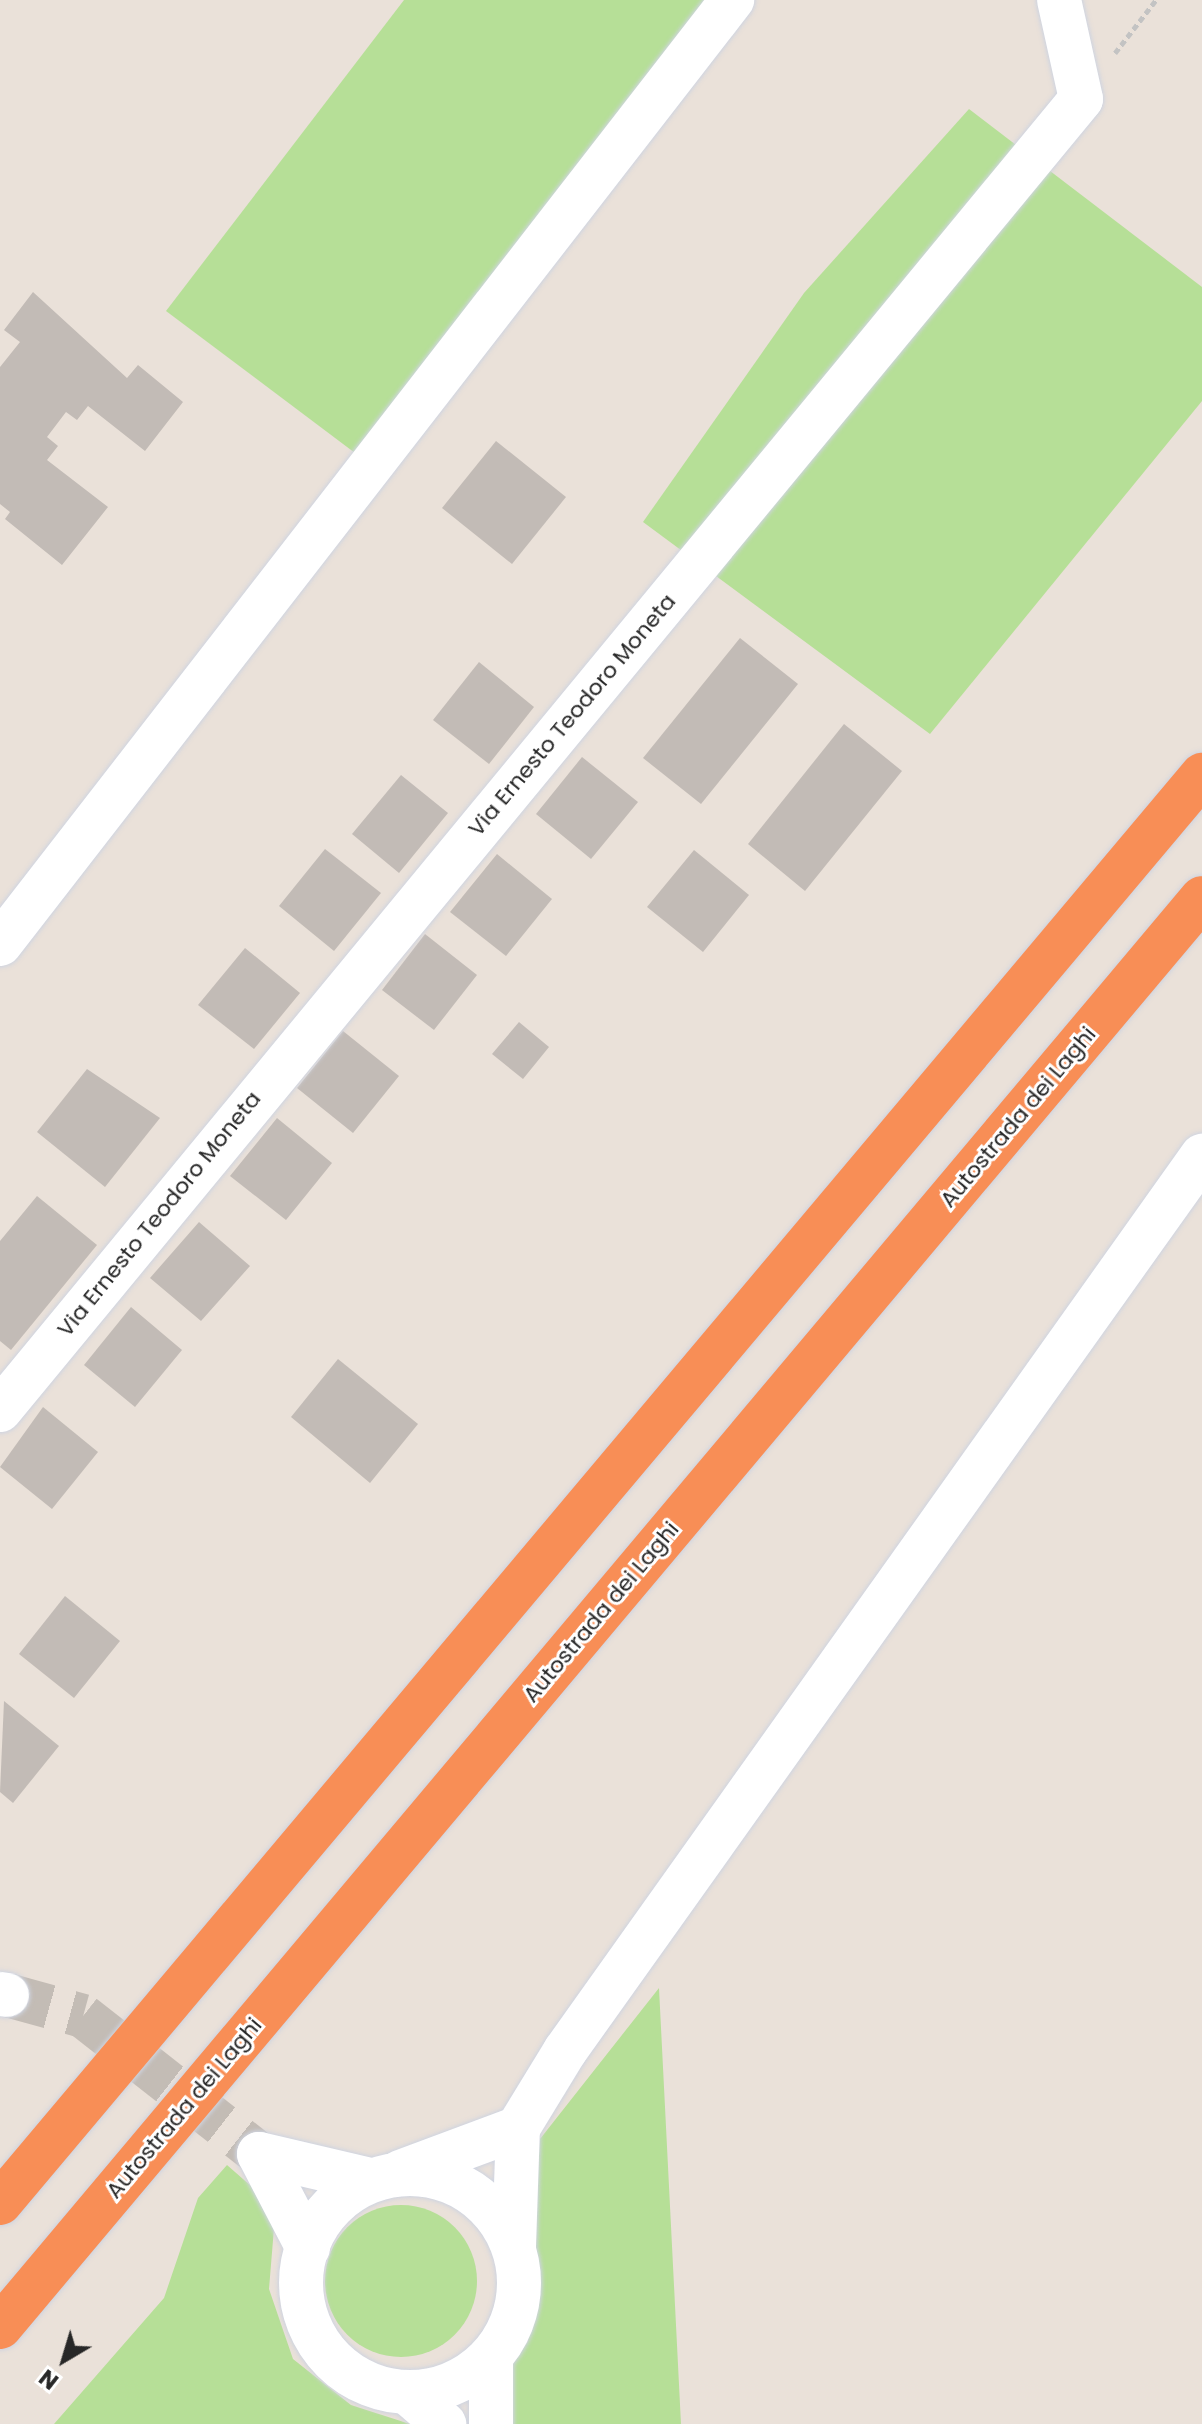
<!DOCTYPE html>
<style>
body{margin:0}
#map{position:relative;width:1202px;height:2424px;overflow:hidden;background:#eae1d9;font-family:Poppins,sans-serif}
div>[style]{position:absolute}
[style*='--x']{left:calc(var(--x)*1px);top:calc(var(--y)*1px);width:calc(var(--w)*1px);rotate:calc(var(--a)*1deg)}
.green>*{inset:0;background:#b6df97}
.round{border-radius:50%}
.building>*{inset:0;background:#c2bbb6}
.minor-tunnel>*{height:44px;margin-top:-22px;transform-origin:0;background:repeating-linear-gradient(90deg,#c3bcb5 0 44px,transparent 0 66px)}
.path>*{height:5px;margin-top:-2.5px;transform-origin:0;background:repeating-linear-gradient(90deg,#c3c3c3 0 6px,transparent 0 10px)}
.roads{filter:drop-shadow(0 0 2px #cfd4e0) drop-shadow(0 0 2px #cfd4e0)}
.minor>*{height:44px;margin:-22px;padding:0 22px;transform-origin:22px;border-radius:22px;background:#fff}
.minor>.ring{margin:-22px;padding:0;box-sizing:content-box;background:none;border:44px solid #fff;border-radius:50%}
.highway>*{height:44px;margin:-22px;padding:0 22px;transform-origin:22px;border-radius:22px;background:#f88e56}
span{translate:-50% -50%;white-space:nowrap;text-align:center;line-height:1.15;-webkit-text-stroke:6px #fff;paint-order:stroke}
.street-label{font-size:22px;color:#272727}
.north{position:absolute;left:24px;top:2320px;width:80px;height:80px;-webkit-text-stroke:6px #fff;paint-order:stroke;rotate:218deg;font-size:22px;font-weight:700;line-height:32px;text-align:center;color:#272727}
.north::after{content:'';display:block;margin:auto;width:28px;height:36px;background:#272727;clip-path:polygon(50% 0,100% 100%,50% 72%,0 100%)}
</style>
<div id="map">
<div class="green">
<div style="clip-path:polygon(404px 0,712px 0,363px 459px,166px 311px)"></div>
<div style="clip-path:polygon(969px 109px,1202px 287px,1202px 401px,930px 734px,643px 522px,804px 293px)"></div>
<div style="clip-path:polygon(659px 1988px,681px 2424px,512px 2424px,504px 2377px,528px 2341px,540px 2139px)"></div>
<div style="clip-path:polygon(227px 2165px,251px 2186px,274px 2228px,269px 2289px,293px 2359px,351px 2405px,410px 2424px,54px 2424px,164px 2298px,198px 2198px)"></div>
<div class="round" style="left:325px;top:2205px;width:152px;height:152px"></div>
</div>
<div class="building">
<div style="clip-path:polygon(33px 292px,127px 378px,138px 365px,183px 402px,145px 451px,88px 406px,77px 420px,66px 412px,47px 437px,58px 446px,47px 460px,108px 507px,62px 565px,5px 519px,10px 512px,0 504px,0 367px,20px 342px,4px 330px)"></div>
<div style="clip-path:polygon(496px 441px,566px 497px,512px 564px,442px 508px)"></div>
<div style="clip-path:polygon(740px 638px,798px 684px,701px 804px,643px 758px)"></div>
<div style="clip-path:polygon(479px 662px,534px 707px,489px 764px,433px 720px)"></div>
<div style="clip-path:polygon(844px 724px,902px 771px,805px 891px,748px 844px)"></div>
<div style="clip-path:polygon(582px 757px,638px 802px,591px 859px,536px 814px)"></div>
<div style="clip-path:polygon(401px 775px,448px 813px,399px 873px,352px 834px)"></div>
<div style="clip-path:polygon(325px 849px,381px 893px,334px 951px,279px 906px)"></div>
<div style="clip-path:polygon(694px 850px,749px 895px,703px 952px,647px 907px)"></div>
<div style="clip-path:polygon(497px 854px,552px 899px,506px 956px,450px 912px)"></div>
<div style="clip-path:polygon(425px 934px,477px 975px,434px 1030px,382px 990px)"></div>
<div style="clip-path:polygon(245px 948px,300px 993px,254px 1049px,198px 1005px)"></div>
<div style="clip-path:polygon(519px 1022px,549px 1047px,523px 1079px,492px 1054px)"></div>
<div style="clip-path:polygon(343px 1031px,399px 1076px,353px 1133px,297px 1088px)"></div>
<div style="clip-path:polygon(87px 1069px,160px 1118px,105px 1187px,37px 1132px)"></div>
<div style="clip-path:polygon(277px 1118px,332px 1163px,286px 1220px,230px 1176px)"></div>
<div style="clip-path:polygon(37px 1196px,97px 1245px,11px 1350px,0 1341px,0 1241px)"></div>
<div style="clip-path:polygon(199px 1222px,250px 1266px,201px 1321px,150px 1278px)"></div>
<div style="clip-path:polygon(131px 1307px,182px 1350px,135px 1407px,84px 1365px)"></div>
<div style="clip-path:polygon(338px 1359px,418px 1424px,370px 1483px,291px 1417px)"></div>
<div style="clip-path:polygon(43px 1407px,98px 1452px,52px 1509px,0 1467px)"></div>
<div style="clip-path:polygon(65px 1596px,120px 1641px,74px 1698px,19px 1654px)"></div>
<div style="clip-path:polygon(4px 1701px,59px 1746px,13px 1803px,0 1792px)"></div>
</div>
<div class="minor-tunnel">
<div style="--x:7;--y:1995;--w:79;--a:15.4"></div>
<div style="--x:83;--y:2016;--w:224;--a:38.1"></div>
</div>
<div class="path">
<div style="--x:1115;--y:53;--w:67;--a:-52.3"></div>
</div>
<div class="roads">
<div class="minor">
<div style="--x:0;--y:944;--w:1195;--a:-52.21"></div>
<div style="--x:0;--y:1410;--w:1699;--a:-50.49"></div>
<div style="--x:1081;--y:99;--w:101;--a:-102.5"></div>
<div style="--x:0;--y:1994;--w:7;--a:8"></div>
<div style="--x:400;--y:2172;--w:126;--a:-20.4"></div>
<div class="ring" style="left:301px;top:2174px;width:174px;height:174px"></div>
<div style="--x:514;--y:2246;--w:118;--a:-88.1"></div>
<div style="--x:518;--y:2128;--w:90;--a:-58.6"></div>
<div style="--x:565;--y:2051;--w:1099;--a:-54.56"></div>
<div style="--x:308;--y:2248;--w:106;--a:-117.5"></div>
<div style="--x:259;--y:2154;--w:115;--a:13.1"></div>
<div style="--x:408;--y:2393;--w:48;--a:40.7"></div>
<div style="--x:491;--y:2424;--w:67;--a:-90"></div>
</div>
<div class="highway">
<div style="--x:0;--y:2203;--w:1867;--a:-49.91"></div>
<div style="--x:0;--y:2327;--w:1867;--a:-49.93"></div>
</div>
</div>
<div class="street-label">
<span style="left:572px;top:715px;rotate:-50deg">Via Ernesto Teodoro Moneta</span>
<span style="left:1018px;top:1117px;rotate:-50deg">Autostrada dei Laghi</span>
<span style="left:159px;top:1214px;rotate:-51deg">Via Ernesto Teodoro Moneta</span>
<span style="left:601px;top:1612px;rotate:-50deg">Autostrada dei Laghi</span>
<span style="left:184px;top:2108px;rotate:-50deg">Autostrada dei Laghi</span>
</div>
<div class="north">N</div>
</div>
